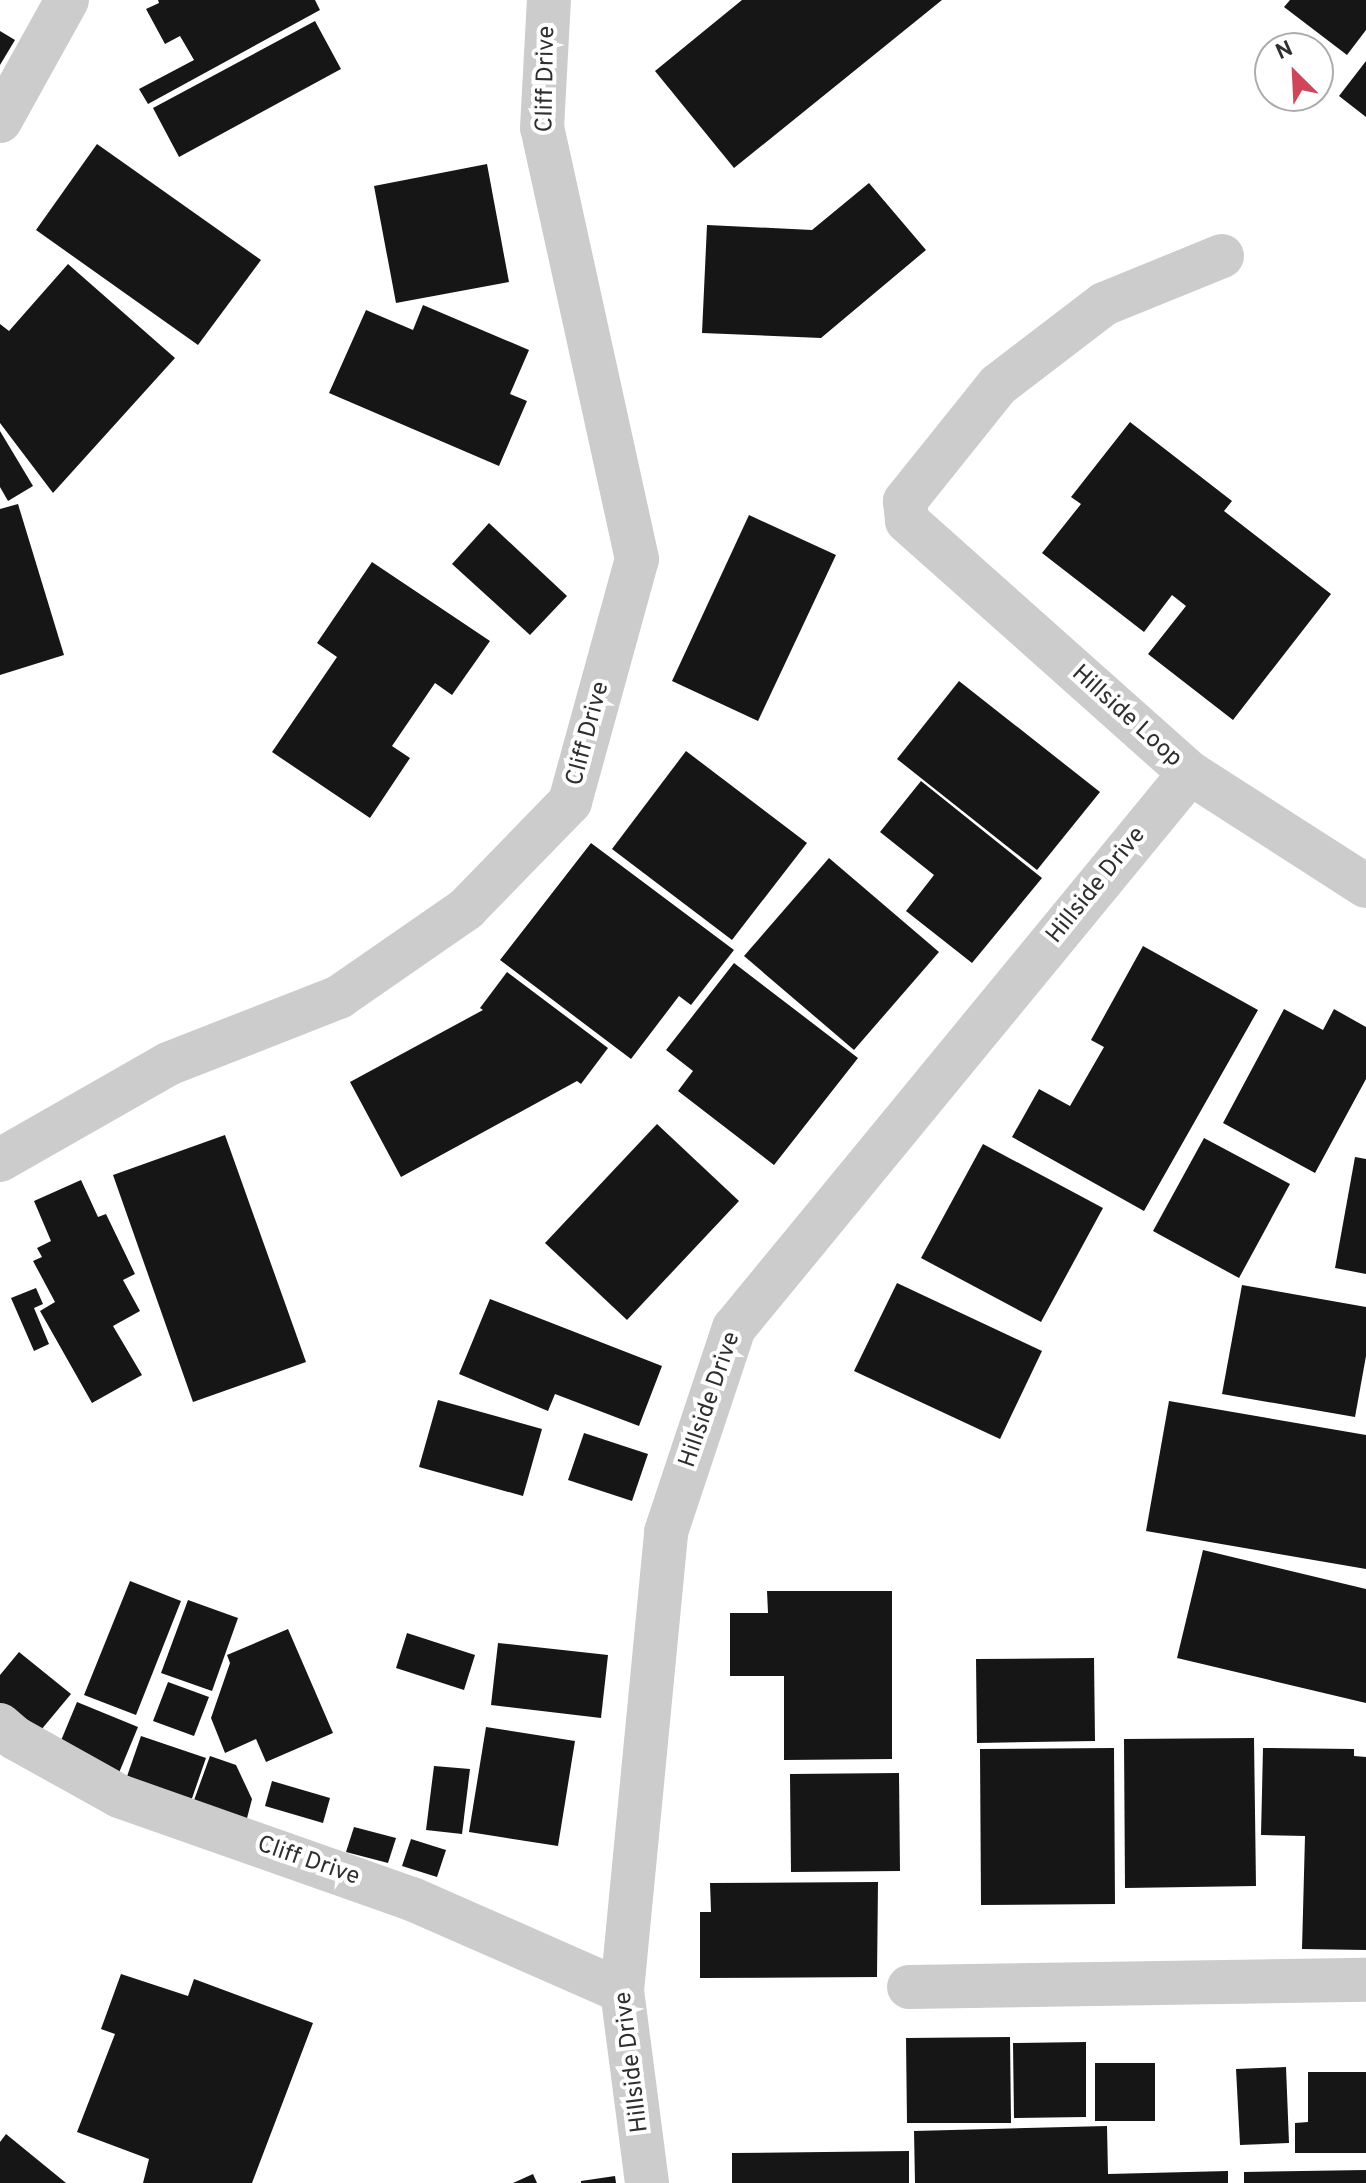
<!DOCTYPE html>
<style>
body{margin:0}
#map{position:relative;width:1366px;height:2183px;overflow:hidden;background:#fff;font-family:Overpass,sans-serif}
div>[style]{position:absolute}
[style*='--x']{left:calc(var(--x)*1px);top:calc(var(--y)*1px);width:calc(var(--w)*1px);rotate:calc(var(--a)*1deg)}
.building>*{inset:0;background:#161616}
.minor>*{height:44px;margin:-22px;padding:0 22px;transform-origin:22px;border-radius:22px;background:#ccc}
span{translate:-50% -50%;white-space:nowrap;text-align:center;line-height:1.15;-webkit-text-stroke:8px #fff;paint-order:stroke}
.street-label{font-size:24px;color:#2f2f2f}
.north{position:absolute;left:1254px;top:32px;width:80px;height:80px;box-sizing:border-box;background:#fff;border:2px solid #acacac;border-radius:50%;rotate:336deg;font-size:22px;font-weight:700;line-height:32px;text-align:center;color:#2f2f2f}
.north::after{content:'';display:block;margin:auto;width:28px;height:36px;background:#d1455a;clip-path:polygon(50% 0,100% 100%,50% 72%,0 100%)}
</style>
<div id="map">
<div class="building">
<div style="clip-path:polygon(158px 0,315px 0,320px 10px,148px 104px,139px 89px,194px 60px,180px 36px,165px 44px,146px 9px,159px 3px)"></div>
<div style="clip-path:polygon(742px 0,942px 0,734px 168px,655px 71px)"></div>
<div style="clip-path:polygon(1290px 0,1366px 0,1366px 30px,1347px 55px,1284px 7px)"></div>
<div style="clip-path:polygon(315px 21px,341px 69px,179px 157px,153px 108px)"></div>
<div style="clip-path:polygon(0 31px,15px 40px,0 65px)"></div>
<div style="clip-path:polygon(1366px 61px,1366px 117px,1339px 96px)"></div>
<div style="clip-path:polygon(97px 144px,261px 260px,198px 345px,36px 230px)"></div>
<div style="clip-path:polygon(487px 164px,509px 282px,396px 303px,374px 186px)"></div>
<div style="clip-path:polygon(869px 183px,926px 250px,821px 338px,702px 333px,707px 225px,812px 230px)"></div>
<div style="clip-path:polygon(68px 264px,175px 358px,53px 493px,0 423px,0 324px,9px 331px)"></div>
<div style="clip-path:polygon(423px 305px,529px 350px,510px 394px,527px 401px,499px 466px,329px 393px,366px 310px,413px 330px)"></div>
<div style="clip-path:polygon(1130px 422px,1232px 501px,1224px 511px,1331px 594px,1233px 720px,1148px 654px,1186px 606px,1172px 595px,1144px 632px,1042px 553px,1081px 504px,1071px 497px)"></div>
<div style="clip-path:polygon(0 431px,33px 486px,8px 501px,0 487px)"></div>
<div style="clip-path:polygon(18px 504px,64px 655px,0 675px,0 509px)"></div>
<div style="clip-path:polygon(749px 515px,836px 555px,758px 721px,672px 681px)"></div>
<div style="clip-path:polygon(489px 523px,567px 596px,530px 635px,452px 564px)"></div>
<div style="clip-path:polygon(372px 562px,490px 641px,452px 695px,435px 683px,392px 746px,410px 758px,370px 818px,272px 752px,337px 657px,317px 643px)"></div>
<div style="clip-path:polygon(959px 681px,1100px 792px,1037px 870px,897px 759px)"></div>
<div style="clip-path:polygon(686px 751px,807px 843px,732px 940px,612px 849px)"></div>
<div style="clip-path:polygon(921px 781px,1042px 878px,972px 963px,906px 911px,934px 875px,880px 832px)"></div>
<div style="clip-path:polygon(591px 843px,734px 950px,691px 1005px,679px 996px,631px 1059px,500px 960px)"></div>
<div style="clip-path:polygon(829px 858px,939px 952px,854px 1050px,744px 956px)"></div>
<div style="clip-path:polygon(1143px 946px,1258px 1010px,1144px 1211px,1012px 1137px,1039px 1089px,1070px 1106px,1104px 1047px,1091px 1040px)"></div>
<div style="clip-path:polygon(734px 963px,858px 1058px,774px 1165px,678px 1091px,693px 1071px,666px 1050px)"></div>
<div style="clip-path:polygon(507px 972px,608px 1048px,581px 1084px,577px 1081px,401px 1177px,350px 1082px,483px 1010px,480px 1008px)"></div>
<div style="clip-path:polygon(1284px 1009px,1323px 1030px,1334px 1009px,1366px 1027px,1366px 1079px,1315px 1173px,1223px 1123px)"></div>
<div style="clip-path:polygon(657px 1124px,739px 1201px,627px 1320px,545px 1243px)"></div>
<div style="clip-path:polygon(225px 1135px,306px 1362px,193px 1402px,113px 1175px)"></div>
<div style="clip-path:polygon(1204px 1138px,1290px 1184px,1239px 1278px,1153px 1231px)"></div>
<div style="clip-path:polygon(983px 1144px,1103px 1208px,1041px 1322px,921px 1258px)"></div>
<div style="clip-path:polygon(1355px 1157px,1366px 1159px,1366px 1274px,1335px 1268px)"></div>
<div style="clip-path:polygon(81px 1180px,98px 1217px,106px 1214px,135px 1274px,123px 1280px,140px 1311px,113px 1326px,142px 1375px,92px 1403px,40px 1311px,55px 1302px,33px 1261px,42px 1257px,37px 1248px,51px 1241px,34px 1201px)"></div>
<div style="clip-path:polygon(897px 1283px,1042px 1351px,1000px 1439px,854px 1371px)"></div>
<div style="clip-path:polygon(1242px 1285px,1366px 1307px,1366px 1356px,1355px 1417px,1222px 1394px)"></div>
<div style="clip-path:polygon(36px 1288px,43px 1304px,34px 1308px,49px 1344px,34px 1351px,11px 1298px)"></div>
<div style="clip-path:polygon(490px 1299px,662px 1366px,639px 1426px,555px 1394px,548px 1411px,459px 1374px)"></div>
<div style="clip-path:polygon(438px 1400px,542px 1429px,523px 1496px,419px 1467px)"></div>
<div style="clip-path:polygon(1169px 1401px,1366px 1435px,1366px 1569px,1146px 1531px)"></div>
<div style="clip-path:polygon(584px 1433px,648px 1454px,632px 1501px,568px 1480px)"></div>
<div style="clip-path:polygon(1203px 1550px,1366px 1589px,1366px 1703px,1177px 1658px)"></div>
<div style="clip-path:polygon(130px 1581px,181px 1601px,136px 1715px,84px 1695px)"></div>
<div style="clip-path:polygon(767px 1591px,892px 1591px,892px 1759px,784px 1760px,784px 1676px,730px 1676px,730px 1613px,768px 1613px)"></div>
<div style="clip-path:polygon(188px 1600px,238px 1618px,212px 1691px,161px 1673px)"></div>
<div style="clip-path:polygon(288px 1629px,333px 1733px,266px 1762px,256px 1739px,225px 1753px,211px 1718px,230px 1663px,227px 1655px)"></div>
<div style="clip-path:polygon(407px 1633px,475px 1655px,464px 1690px,396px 1668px)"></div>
<div style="clip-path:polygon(498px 1643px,608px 1655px,601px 1718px,491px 1705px)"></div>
<div style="clip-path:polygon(19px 1652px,71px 1694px,36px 1736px,0 1708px,0 1675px)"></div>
<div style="clip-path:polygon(1094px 1658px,1095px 1741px,977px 1743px,976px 1659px)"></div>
<div style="clip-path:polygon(168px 1682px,209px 1697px,194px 1736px,153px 1721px)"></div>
<div style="clip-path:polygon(77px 1702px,138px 1727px,116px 1780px,55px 1755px)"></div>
<div style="clip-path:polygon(486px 1727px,575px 1741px,558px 1846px,469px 1832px)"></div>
<div style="clip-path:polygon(141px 1736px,206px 1758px,189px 1807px,124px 1785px)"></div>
<div style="clip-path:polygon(1254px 1738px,1256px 1886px,1125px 1888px,1124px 1739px)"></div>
<div style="clip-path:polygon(1114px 1748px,1115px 1904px,981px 1905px,980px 1749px)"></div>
<div style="clip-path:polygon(1263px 1748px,1354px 1749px,1354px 1756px,1366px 1757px,1366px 1950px,1302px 1949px,1305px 1836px,1261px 1835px)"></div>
<div style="clip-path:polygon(210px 1756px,236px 1765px,252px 1799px,246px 1822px,193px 1803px)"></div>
<div style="clip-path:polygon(434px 1766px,470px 1769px,462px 1834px,426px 1830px)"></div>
<div style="clip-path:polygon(899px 1773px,900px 1871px,791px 1872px,790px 1774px)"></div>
<div style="clip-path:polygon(272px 1781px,330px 1798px,323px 1823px,265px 1806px)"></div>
<div style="clip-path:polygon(354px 1827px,396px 1838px,388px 1863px,346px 1852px)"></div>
<div style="clip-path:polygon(411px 1839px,446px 1850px,437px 1877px,402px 1866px)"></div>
<div style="clip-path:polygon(878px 1882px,877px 1977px,700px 1978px,700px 1912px,711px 1912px,710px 1883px)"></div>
<div style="clip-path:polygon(121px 1974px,188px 1996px,194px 1979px,313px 2023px,252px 2183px,143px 2183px,149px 2159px,77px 2132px,115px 2034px,101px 2029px)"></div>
<div style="clip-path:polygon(1010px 2037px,1011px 2123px,907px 2123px,906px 2038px)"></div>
<div style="clip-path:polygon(1086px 2042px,1086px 2117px,1014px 2118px,1013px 2043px)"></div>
<div style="clip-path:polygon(1095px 2063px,1155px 2063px,1155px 2121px,1095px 2121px)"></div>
<div style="clip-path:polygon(1286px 2067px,1289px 2143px,1240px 2145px,1236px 2069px)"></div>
<div style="clip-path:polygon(1308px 2072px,1366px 2072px,1366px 2153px,1295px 2153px,1295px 2123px,1308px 2122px)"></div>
<div style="clip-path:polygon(1107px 2126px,1108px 2174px,1228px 2171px,1228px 2183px,915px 2183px,914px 2131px)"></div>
<div style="clip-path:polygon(6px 2134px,66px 2183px,0 2183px,0 2142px)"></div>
<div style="clip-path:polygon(909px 2151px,909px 2183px,732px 2183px,732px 2153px)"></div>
<div style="clip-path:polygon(1366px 2170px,1366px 2183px,1244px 2183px,1244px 2172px)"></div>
<div style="clip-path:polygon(533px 2174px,537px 2183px,513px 2183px)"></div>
<div style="clip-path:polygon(615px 2176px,616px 2183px,581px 2183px,581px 2181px)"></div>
</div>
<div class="minor">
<div style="--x:0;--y:121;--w:138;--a:-61"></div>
<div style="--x:1222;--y:256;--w:127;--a:157.9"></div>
<div style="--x:1104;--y:304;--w:133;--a:142.6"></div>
<div style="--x:998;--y:385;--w:149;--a:128.7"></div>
<div style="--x:905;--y:501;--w:20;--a:84"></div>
<div style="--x:907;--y:521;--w:379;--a:41.7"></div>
<div style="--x:1190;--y:773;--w:209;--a:32.7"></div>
<div style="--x:0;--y:1160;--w:193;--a:-29.7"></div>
<div style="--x:168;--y:1064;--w:184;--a:-21.4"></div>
<div style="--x:339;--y:997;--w:155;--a:-34.7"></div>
<div style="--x:466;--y:909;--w:149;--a:-45.8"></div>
<div style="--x:570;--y:802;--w:252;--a:-74.6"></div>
<div style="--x:637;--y:559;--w:441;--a:-102.4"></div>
<div style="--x:542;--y:128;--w:128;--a:-86.9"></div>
<div style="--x:0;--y:1725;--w:20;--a:41"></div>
<div style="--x:15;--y:1738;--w:119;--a:29.1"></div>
<div style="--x:119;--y:1796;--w:311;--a:19.4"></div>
<div style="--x:412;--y:1899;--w:229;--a:23.7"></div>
<div style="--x:909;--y:1987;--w:457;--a:-0.9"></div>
<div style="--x:647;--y:2183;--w:194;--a:-97.4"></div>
<div style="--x:622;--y:1991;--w:461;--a:-84.5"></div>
<div style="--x:666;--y:1532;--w:215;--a:-71.6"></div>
<div style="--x:734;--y:1328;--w:718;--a:-50.59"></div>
</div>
<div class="street-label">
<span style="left:547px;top:79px;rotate:-89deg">Cliff Drive</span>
<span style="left:1126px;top:717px;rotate:42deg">Hillside Loop</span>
<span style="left:589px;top:734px;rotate:-75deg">Cliff Drive</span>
<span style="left:1097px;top:886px;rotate:-51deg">Hillside Drive</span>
<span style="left:711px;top:1400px;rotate:-71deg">Hillside Drive</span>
<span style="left:308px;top:1862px;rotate:19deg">Cliff Drive</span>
<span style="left:633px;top:2062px;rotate:-97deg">Hillside Drive</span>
</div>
<div class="north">N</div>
</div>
